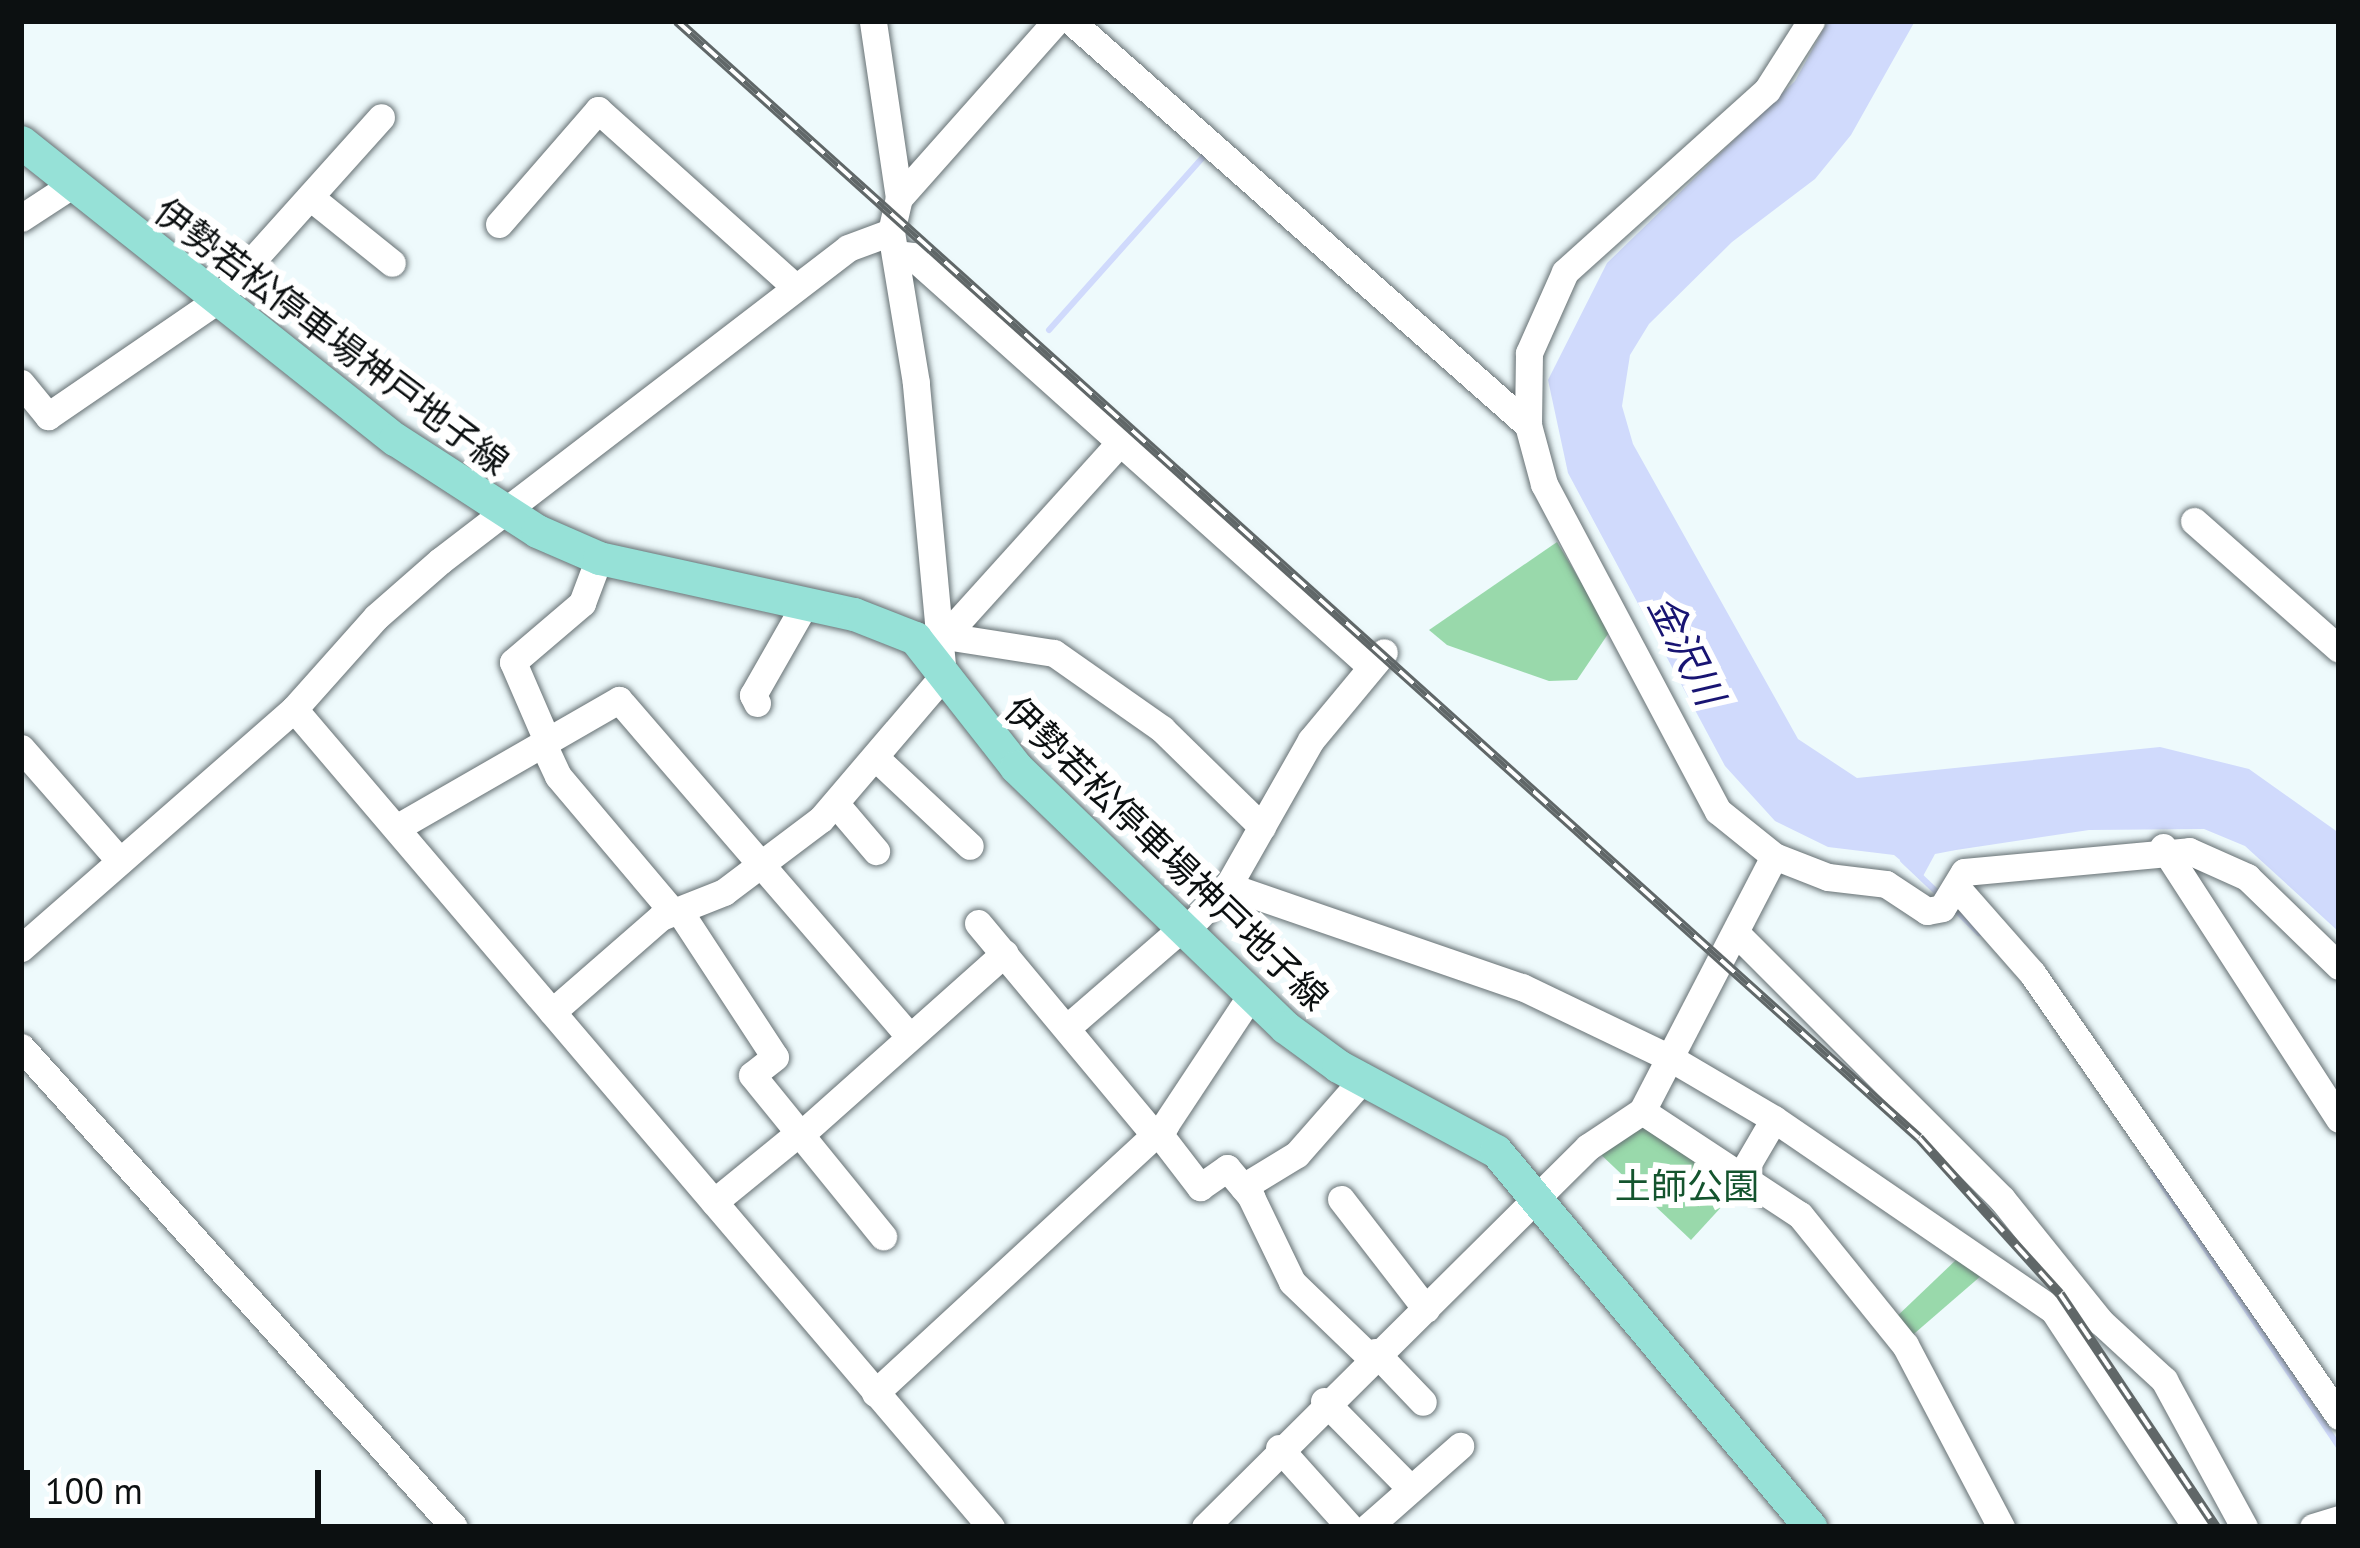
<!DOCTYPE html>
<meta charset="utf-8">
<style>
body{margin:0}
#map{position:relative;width:2360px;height:1548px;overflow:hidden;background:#eefafc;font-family:"PT Sans","Noto Sans JP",sans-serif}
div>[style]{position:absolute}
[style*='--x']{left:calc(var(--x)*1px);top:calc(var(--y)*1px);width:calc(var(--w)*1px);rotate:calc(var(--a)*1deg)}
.green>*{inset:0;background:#99d9ab}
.water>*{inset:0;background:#d0dafc}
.stream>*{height:6px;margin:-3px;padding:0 3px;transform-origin:3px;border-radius:3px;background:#d0dafc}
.roads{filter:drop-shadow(0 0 3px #667073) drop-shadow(0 0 3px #667073)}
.minor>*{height:27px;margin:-13.5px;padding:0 13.5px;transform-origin:13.5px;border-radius:13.5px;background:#fff}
.major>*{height:33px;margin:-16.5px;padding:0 16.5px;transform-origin:16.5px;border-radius:16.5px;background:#96e1d7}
.rail>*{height:10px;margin-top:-5px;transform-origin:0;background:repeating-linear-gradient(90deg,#fff 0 18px,#606768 0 36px);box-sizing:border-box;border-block:3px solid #606768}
span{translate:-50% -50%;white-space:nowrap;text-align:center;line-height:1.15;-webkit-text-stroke:12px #fff;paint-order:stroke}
.street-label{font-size:36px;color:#0c1011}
.park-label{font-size:36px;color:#14542e}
.water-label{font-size:39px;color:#181472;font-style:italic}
.frame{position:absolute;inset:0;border:24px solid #0c1011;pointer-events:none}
.scale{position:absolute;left:24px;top:1470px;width:297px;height:54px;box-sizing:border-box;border:6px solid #0c1011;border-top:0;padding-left:15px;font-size:36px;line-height:42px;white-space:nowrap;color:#0c1011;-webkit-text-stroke:9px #fff;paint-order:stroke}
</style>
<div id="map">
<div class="green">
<div style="clip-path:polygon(1557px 542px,1610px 631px,1577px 680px,1549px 681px,1447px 645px,1429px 630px)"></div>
<div style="clip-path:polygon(1641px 1116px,1747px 1179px,1691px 1240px,1596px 1150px)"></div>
<div style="clip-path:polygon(1958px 1258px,1982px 1275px,1908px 1339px,1892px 1321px)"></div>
</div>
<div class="water">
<div style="clip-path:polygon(1828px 21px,1915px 21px,1851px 135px,1815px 179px,1732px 242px,1649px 324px,1630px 355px,1622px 406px,1633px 444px,1798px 739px,1857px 778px,2160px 747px,2249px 769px,2339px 833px,2339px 932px,2245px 846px,2204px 829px,2089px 830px,1956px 850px,1935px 854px,1922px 878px,1894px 855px,1828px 847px,1775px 821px,1725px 766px,1568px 473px,1548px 380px,1607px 263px,1795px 81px)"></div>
</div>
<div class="stream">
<div style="--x:1049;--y:330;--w:236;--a:-48.3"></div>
<div style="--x:1903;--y:860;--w:52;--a:43.5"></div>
<div style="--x:1951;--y:905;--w:40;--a:45"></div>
<div style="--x:2153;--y:1171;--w:333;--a:56"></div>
</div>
<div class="roads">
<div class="minor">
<div style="--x:1071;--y:21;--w:610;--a:41.48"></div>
<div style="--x:1811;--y:21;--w:82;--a:122.5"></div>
<div style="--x:1767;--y:90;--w:272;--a:138"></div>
<div style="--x:1565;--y:272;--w:89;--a:114"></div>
<div style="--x:1529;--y:353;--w:72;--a:90.8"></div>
<div style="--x:1528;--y:425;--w:61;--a:74.8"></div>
<div style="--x:1544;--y:484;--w:370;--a:62"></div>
<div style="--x:1718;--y:811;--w:72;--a:38.8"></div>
<div style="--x:1774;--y:856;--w:58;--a:21.3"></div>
<div style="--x:1828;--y:877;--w:58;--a:6.9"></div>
<div style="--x:1886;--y:884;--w:49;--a:33.4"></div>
<div style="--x:1927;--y:911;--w:15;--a:-11"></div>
<div style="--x:1942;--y:908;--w:42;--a:-58.6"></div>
<div style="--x:1964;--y:872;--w:226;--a:-5.3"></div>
<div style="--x:2189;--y:851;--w:64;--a:24.1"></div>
<div style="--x:2247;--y:877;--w:128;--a:44.1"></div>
<div style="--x:310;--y:197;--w:105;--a:38.8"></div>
<div style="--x:899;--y:198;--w:237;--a:-48.4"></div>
<div style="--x:21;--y:218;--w:59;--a:-33.1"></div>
<div style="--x:499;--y:224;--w:151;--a:-49"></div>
<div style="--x:598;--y:110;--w:265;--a:41.9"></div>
<div style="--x:896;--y:254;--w:16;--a:7"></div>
<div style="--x:912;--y:256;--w:615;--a:41.83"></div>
<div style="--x:21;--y:383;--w:43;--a:50.7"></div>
<div style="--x:48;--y:416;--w:204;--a:-34.4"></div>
<div style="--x:216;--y:301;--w:247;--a:-48.1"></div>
<div style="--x:2194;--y:521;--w:193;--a:41.4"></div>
<div style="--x:945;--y:636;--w:110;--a:8.9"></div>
<div style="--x:1054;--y:653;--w:132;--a:35.1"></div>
<div style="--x:1162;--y:729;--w:140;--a:44.4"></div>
<div style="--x:945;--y:636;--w:261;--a:-47.9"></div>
<div style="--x:757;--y:703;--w:9;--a:-117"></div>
<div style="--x:753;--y:695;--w:105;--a:-60.3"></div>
<div style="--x:294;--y:709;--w:1075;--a:49.57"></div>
<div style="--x:548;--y:743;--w:88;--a:-113.4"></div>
<div style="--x:513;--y:662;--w:91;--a:-40.5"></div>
<div style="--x:582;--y:603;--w:48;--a:-69.3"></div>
<div style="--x:544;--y:746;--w:33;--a:65"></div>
<div style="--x:558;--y:776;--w:178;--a:49.8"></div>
<div style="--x:21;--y:748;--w:150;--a:48.8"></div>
<div style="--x:877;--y:759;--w:127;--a:43.1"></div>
<div style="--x:836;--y:804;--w:62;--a:49.6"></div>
<div style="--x:396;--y:828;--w:257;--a:-29.9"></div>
<div style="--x:619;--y:700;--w:442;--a:49.2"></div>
<div style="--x:2163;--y:847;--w:324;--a:57.1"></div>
<div style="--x:1228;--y:886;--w:311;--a:19"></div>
<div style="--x:1522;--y:987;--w:166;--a:25.6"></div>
<div style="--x:1672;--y:1059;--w:118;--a:30.5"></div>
<div style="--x:1774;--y:1119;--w:340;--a:34.4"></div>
<div style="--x:2054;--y:1311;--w:258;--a:56.7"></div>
<div style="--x:1959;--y:890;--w:111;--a:48.7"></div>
<div style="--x:2032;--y:973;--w:539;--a:55.28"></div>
<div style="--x:680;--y:912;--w:173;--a:56.8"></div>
<div style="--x:775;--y:1057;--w:29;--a:142"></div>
<div style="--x:752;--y:1075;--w:208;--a:50.9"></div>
<div style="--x:978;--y:923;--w:275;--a:50.2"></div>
<div style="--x:1186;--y:930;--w:61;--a:-46.3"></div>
<div style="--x:1228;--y:886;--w:168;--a:-60.4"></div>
<div style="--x:1311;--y:740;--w:114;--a:-50.3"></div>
<div style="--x:1736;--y:933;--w:376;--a:45"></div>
<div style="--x:2002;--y:1199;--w:158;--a:51.2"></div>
<div style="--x:2101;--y:1322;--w:86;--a:42.6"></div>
<div style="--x:2164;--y:1380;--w:167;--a:61.4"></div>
<div style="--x:21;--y:948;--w:363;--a:-41.2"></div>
<div style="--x:294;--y:709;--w:123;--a:-48.3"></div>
<div style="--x:376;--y:617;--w:85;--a:-41.2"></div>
<div style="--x:440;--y:561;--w:514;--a:-37.49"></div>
<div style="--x:848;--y:248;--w:46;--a:-20.4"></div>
<div style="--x:552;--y:1012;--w:145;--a:-41.1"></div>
<div style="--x:661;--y:917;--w:68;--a:-21.6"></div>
<div style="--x:724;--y:892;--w:121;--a:-37"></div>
<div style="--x:821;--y:819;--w:188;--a:-49.5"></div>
<div style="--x:943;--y:676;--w:294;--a:-95.3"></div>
<div style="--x:916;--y:383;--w:153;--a:-99.4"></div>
<div style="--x:891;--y:232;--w:35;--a:-77"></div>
<div style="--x:899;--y:198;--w:179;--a:-98.4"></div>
<div style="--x:1070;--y:1025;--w:148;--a:-40.9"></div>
<div style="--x:21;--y:1047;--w:646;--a:47.95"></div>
<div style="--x:1642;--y:1111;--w:189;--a:33.4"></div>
<div style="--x:1800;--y:1215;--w:167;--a:51.1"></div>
<div style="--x:1905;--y:1345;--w:206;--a:62.2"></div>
<div style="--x:1157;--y:1131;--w:71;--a:52.5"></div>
<div style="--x:1200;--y:1187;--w:33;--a:-35"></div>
<div style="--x:1227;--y:1168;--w:38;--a:50"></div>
<div style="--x:1251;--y:1197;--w:94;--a:64.2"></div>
<div style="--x:1292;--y:1282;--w:108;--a:43.9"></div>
<div style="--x:797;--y:1138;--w:278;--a:-41.7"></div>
<div style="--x:1743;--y:1172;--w:61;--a:-59.7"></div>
<div style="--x:1243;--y:1187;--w:63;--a:-31.4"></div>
<div style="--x:1297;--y:1154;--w:100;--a:-48.7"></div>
<div style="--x:1341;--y:1199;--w:139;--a:52.3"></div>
<div style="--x:714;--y:1202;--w:104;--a:-39.2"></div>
<div style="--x:1375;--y:1352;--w:69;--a:46.2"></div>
<div style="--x:875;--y:1393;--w:395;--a:-42.7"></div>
<div style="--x:1165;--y:1125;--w:156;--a:-56.5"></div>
<div style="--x:1324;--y:1401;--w:122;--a:45.3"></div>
<div style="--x:1279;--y:1448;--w:106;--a:48.1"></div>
<div style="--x:1205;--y:1527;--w:540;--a:-44.77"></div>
<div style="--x:1588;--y:1147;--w:65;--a:-33.7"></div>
<div style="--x:1642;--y:1111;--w:287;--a:-62.6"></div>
<div style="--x:1368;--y:1527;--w:123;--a:-41.4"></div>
<div style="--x:2313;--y:1527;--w:27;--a:-17"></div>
</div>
<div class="major">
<div style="--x:21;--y:142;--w:478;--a:38.5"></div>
<div style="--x:395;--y:439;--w:169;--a:32.9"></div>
<div style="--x:537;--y:531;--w:68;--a:23.5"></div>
<div style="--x:599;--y:558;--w:261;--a:12.4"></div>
<div style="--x:854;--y:614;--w:66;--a:21.5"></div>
<div style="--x:915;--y:638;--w:164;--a:51.9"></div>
<div style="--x:1016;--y:767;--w:374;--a:44"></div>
<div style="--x:1285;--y:1027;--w:66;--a:36.3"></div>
<div style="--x:1338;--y:1066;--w:179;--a:28.3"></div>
<div style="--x:1496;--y:1151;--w:490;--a:50.1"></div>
</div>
</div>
<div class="rail">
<div style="--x:677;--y:21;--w:1670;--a:41.97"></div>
<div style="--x:1919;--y:1138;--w:210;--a:47.9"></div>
<div style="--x:2060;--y:1294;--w:280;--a:56.2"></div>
</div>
<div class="street-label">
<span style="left:332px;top:336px;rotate:37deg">伊勢若松停車場神戸地子線</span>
<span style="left:1167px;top:853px;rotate:44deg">伊勢若松停車場神戸地子線</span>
</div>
<div class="park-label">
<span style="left:1687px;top:1186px">土師公園</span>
</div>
<div class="water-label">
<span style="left:1686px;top:650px;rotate:63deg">金沢川</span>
</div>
<div class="frame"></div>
<div class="scale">100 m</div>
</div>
